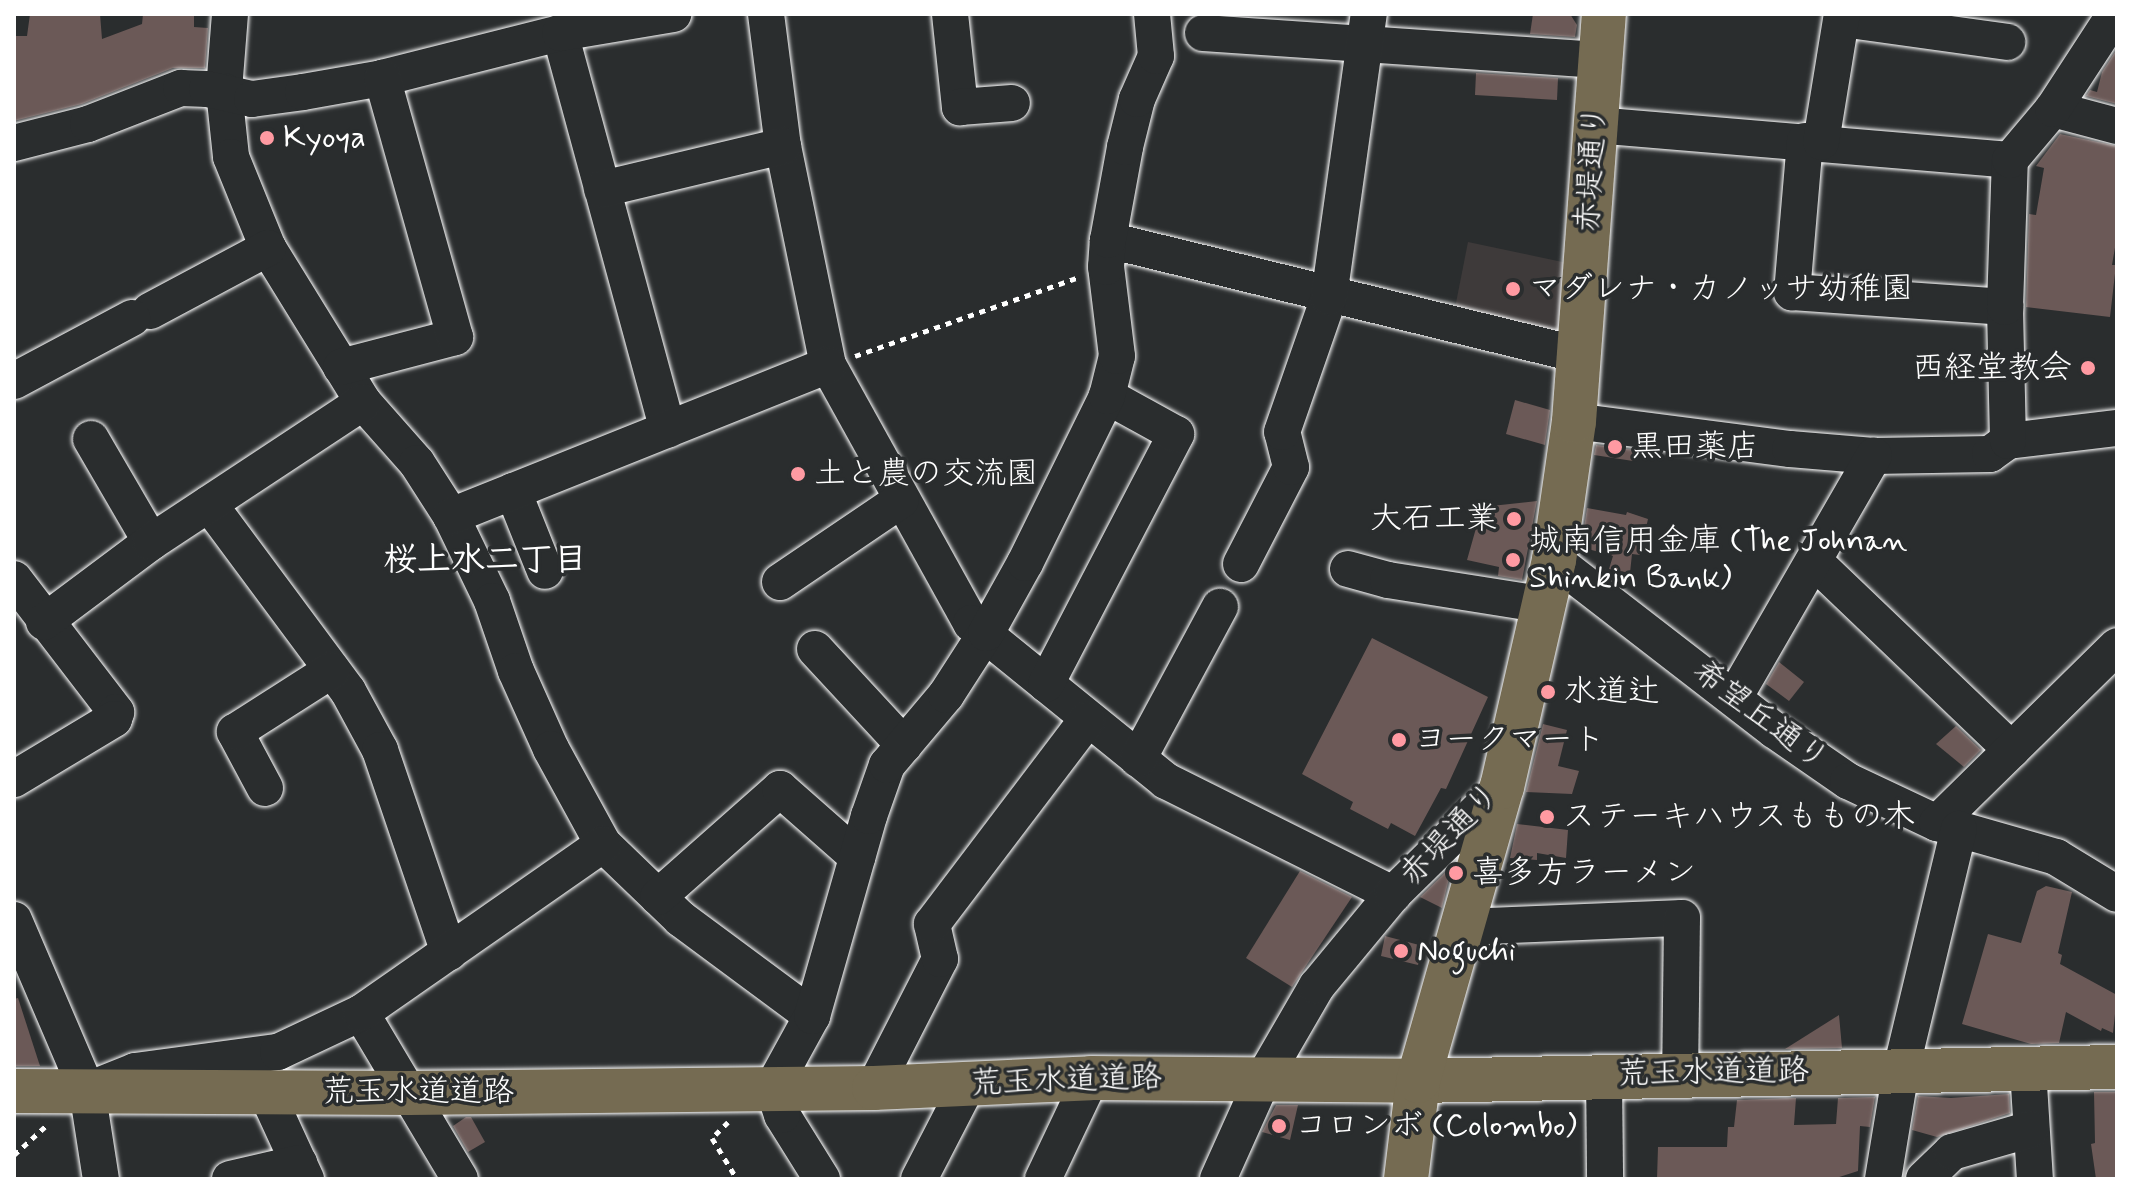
<!DOCTYPE html>
<meta charset="utf-8">
<style>
body{margin:0}
#map{position:relative;width:2131px;height:1193px;overflow:hidden;background:#2a2d2e;font-family:Mynerve,"Klee One",sans-serif}
div>[style]{position:absolute}
[style*='--x']{left:calc(var(--x)*1px);top:calc(var(--y)*1px);width:calc(var(--w)*1px);rotate:calc(var(--a)*1deg)}
.built>*{inset:0;background:#3e3a3a}
.building>*{inset:0;background:#6b5957}
.path>*{height:5px;margin-top:-2.5px;transform-origin:0;background:repeating-linear-gradient(90deg,#fff 0 6px,transparent 0 12px)}
.roads{filter:drop-shadow(0 0 2px #fff) drop-shadow(0 0 2px #fff)}
.minor>*{height:36px;margin:-18px;padding:0 18px;transform-origin:18px;border-radius:18px;background:#2a2d2e}
.major>*{height:44px;margin:-22px;padding:0 22px;transform-origin:22px;border-radius:22px;background:#756b52}
.dots>*{width:22px;height:22px;translate:-50% -50%;box-sizing:border-box;border:4px solid #2a2d2e;border-radius:50%}
span{translate:-50% -50%;white-space:nowrap;text-align:center;line-height:1.15;-webkit-text-stroke:7px #2a2d2e;paint-order:stroke}
.poi-label{font-size:32px;color:#fff}
.left{translate:0 -50%;text-align:left}
.right{translate:-100% -50%;text-align:right}
.street-label{font-size:32px;color:#fff}
.neighbourhood-label{font-size:34px;color:#fff;font-weight:700}
.frame{position:absolute;inset:0;border:16px solid #fff;pointer-events:none}
</style>
<div id="map">
<div class="built">
<div style="clip-path:polygon(1468px 242px,1572px 264px,1557px 335px,1454px 313px)"></div>
</div>
<div class="building">
<div style="clip-path:polygon(30px 14px,100px 14px,102px 39px,142px 24px,143px 14px,194px 14px,194px 27px,208px 28px,205px 68px,173px 68px,82px 104px,14px 121px,14px 36px,27px 36px)"></div>
<div style="clip-path:polygon(1533px 14px,1570px 14px,1577px 25px,1575px 37px,1530px 34px)"></div>
<div style="clip-path:polygon(2117px 49px,2117px 104px,2086px 96px,2090px 90px,2097px 92px,2102px 72px)"></div>
<div style="clip-path:polygon(1476px 73px,1558px 78px,1557px 100px,1475px 95px)"></div>
<div style="clip-path:polygon(2060px 134px,2117px 146px,2117px 236px,2112px 265px,2116px 265px,2110px 317px,2026px 307px,2029px 214px,2036px 215px,2044px 168px,2036px 166px)"></div>
<div style="clip-path:polygon(1515px 400px,1550px 410px,1545px 445px,1506px 434px)"></div>
<div style="clip-path:polygon(1596px 445px,1635px 450px,1633px 461px,1594px 455px)"></div>
<div style="clip-path:polygon(1537px 501px,1522px 580px,1498px 576px,1499px 567px,1467px 560px,1482px 507px)"></div>
<div style="clip-path:polygon(1587px 508px,1626px 515px,1627px 512px,1648px 519px,1640px 555px,1632px 554px,1630px 573px,1609px 569px,1613px 556px,1581px 547px)"></div>
<div style="clip-path:polygon(1372px 638px,1488px 697px,1446px 789px,1441px 788px,1415px 836px,1391px 823px,1388px 829px,1350px 809px,1353px 802px,1302px 774px)"></div>
<div style="clip-path:polygon(1779px 662px,1804px 682px,1789px 701px,1766px 684px)"></div>
<div style="clip-path:polygon(1543px 724px,1567px 730px,1558px 766px,1579px 771px,1572px 794px,1526px 792px)"></div>
<div style="clip-path:polygon(1956px 726px,1981px 750px,1964px 767px,1936px 744px)"></div>
<div style="clip-path:polygon(1517px 824px,1568px 830px,1566px 858px,1537px 853px,1537px 860px,1510px 858px)"></div>
<div style="clip-path:polygon(1452px 866px,1442px 908px,1420px 897px)"></div>
<div style="clip-path:polygon(1300px 871px,1352px 897px,1292px 987px,1246px 958px)"></div>
<div style="clip-path:polygon(2046px 886px,2072px 892px,2058px 953px,2062px 955px,2060px 964px,2117px 995px,2113px 1033px,2102px 1028px,2101px 1031px,2066px 1012px,2059px 1043px,2031px 1044px,1962px 1024px,1988px 934px,2021px 943px,2037px 891px)"></div>
<div style="clip-path:polygon(1385px 936px,1423px 946px,1418px 965px,1381px 956px)"></div>
<div style="clip-path:polygon(18px 998px,40px 1066px,14px 1066px,14px 999px)"></div>
<div style="clip-path:polygon(1839px 1015px,1842px 1048px,1785px 1049px)"></div>
<div style="clip-path:polygon(2094px 1092px,2117px 1092px,2117px 1179px,2096px 1179px,2091px 1144px,2095px 1143px)"></div>
<div style="clip-path:polygon(2009px 1094px,2010px 1113px,1937px 1137px,1912px 1130px,1918px 1096px,1951px 1098px)"></div>
<div style="clip-path:polygon(1875px 1097px,1870px 1127px,1860px 1126px,1858px 1171px,1833px 1179px,1657px 1179px,1658px 1147px,1727px 1147px,1728px 1127px,1734px 1127px,1737px 1100px,1796px 1098px,1794px 1125px,1836px 1124px,1838px 1098px)"></div>
<div style="clip-path:polygon(1276px 1105px,1298px 1105px,1290px 1140px,1262px 1132px)"></div>
<div style="clip-path:polygon(466px 1117px,471px 1117px,485px 1142px,468px 1152px,453px 1126px)"></div>
</div>
<div class="path">
<div style="--x:855;--y:356;--w:238;--a:-19.4"></div>
<div style="--x:728;--y:1122;--w:23;--a:135"></div>
<div style="--x:712;--y:1138;--w:48;--a:58.6"></div>
<div style="--x:14;--y:1155;--w:45;--a:-42.3"></div>
</div>
<div class="roads">
<div class="minor">
<div style="--x:230;--y:14;--w:77;--a:94.5"></div>
<div style="--x:224;--y:91;--w:66;--a:83.9"></div>
<div style="--x:231;--y:157;--w:98;--a:67.9"></div>
<div style="--x:268;--y:248;--w:181;--a:58.3"></div>
<div style="--x:363;--y:402;--w:81;--a:48.5"></div>
<div style="--x:417;--y:463;--w:63;--a:57.3"></div>
<div style="--x:451;--y:516;--w:94;--a:64.2"></div>
<div style="--x:492;--y:601;--w:74;--a:71.1"></div>
<div style="--x:516;--y:671;--w:85;--a:65.8"></div>
<div style="--x:551;--y:749;--w:108;--a:61.3"></div>
<div style="--x:603;--y:844;--w:108;--a:43.9"></div>
<div style="--x:681;--y:919;--w:163;--a:36.5"></div>
<div style="--x:766;--y:14;--w:133;--a:82.7"></div>
<div style="--x:783;--y:146;--w:224;--a:78.4"></div>
<div style="--x:828;--y:365;--w:295;--a:61"></div>
<div style="--x:971;--y:623;--w:251;--a:39"></div>
<div style="--x:1166;--y:781;--w:254;--a:26.5"></div>
<div style="--x:950;--y:14;--w:94;--a:83.9"></div>
<div style="--x:960;--y:107;--w:52;--a:-4.4"></div>
<div style="--x:1842;--y:19;--w:167;--a:7.9"></div>
<div style="--x:560;--y:33;--w:411;--a:74.8"></div>
<div style="--x:1203;--y:33;--w:397;--a:3.9"></div>
<div style="--x:2053;--y:109;--w:66;--a:14.9"></div>
<div style="--x:1595;--y:125;--w:416;--a:4.8"></div>
<div style="--x:1805;--y:141;--w:152;--a:94.9"></div>
<div style="--x:1792;--y:292;--w:214;--a:4"></div>
<div style="--x:1821;--y:142;--w:130;--a:-80.7"></div>
<div style="--x:14;--y:143;--w:76;--a:-14.4"></div>
<div style="--x:88;--y:124;--w:100;--a:-21.2"></div>
<div style="--x:181;--y:88;--w:26;--a:2"></div>
<div style="--x:207;--y:89;--w:46;--a:12.5"></div>
<div style="--x:252;--y:99;--w:51;--a:-7.8"></div>
<div style="--x:303;--y:92;--w:80;--a:-10"></div>
<div style="--x:382;--y:78;--w:184;--a:-14.2"></div>
<div style="--x:560;--y:33;--w:115;--a:-9.5"></div>
<div style="--x:602;--y:189;--w:186;--a:-13.4"></div>
<div style="--x:1108;--y:240;--w:485;--a:13.7"></div>
<div style="--x:150;--y:311;--w:134;--a:-28.1"></div>
<div style="--x:341;--y:367;--w:118;--a:-14.7"></div>
<div style="--x:455;--y:337;--w:269;--a:-105.7"></div>
<div style="--x:14;--y:381;--w:134;--a:-28.1"></div>
<div style="--x:1574;--y:421;--w:218;--a:7.4"></div>
<div style="--x:1790;--y:449;--w:84;--a:4.8"></div>
<div style="--x:1874;--y:456;--w:116;--a:-1"></div>
<div style="--x:1990;--y:454;--w:22;--a:-36"></div>
<div style="--x:2008;--y:441;--w:110;--a:-6.8"></div>
<div style="--x:91;--y:439;--w:119;--a:59.8"></div>
<div style="--x:2008;--y:441;--w:134;--a:-91.3"></div>
<div style="--x:2005;--y:307;--w:147;--a:-88.1"></div>
<div style="--x:2010;--y:160;--w:67;--a:-49.9"></div>
<div style="--x:2053;--y:109;--w:113;--a:-56.9"></div>
<div style="--x:513;--y:491;--w:86;--a:68.2"></div>
<div style="--x:209;--y:504;--w:233;--a:53.4"></div>
<div style="--x:348;--y:691;--w:67;--a:61.5"></div>
<div style="--x:380;--y:750;--w:214;--a:71.2"></div>
<div style="--x:451;--y:516;--w:406;--a:-21.8"></div>
<div style="--x:1554;--y:560;--w:278;--a:37.7"></div>
<div style="--x:1774;--y:730;--w:90;--a:34.6"></div>
<div style="--x:1848;--y:781;--w:98;--a:25.3"></div>
<div style="--x:1937;--y:823;--w:124;--a:15.9"></div>
<div style="--x:2056;--y:857;--w:71;--a:31.2"></div>
<div style="--x:1815;--y:562;--w:272;--a:43.7"></div>
<div style="--x:1241;--y:564;--w:109;--a:-62.7"></div>
<div style="--x:1291;--y:467;--w:36;--a:-104"></div>
<div style="--x:1282;--y:432;--w:143;--a:-70.8"></div>
<div style="--x:1329;--y:297;--w:286;--a:-82"></div>
<div style="--x:1348;--y:569;--w:41;--a:15.4"></div>
<div style="--x:1388;--y:580;--w:159;--a:9"></div>
<div style="--x:14;--y:579;--w:168;--a:52.5"></div>
<div style="--x:116;--y:712;--w:7;--a:106"></div>
<div style="--x:114;--y:719;--w:117;--a:149"></div>
<div style="--x:780;--y:582;--w:146;--a:-34.1"></div>
<div style="--x:44;--y:622;--w:134;--a:-36.8"></div>
<div style="--x:151;--y:542;--w:254;--a:-33.4"></div>
<div style="--x:815;--y:649;--w:131;--a:47.2"></div>
<div style="--x:1046;--y:684;--w:282;--a:-62.5"></div>
<div style="--x:1176;--y:434;--w:79;--a:-151.2"></div>
<div style="--x:1734;--y:698;--w:280;--a:-60"></div>
<div style="--x:1138;--y:759;--w:173;--a:-61.7"></div>
<div style="--x:265;--y:788;--w:64;--a:-118.2"></div>
<div style="--x:235;--y:732;--w:115;--a:-32.6"></div>
<div style="--x:1937;--y:823;--w:252;--a:-44.5"></div>
<div style="--x:658;--y:897;--w:163;--a:-41.5"></div>
<div style="--x:780;--y:789;--w:103;--a:41.4"></div>
<div style="--x:14;--y:920;--w:185;--a:66.8"></div>
<div style="--x:87;--y:1090;--w:90;--a:81.1"></div>
<div style="--x:1464;--y:927;--w:218;--a:-2.4"></div>
<div style="--x:1682;--y:918;--w:156;--a:90.7"></div>
<div style="--x:361;--y:1013;--w:193;--a:59.2"></div>
<div style="--x:2028;--y:1069;--w:110;--a:86.4"></div>
<div style="--x:1604;--y:1075;--w:104;--a:89.4"></div>
<div style="--x:103;--y:1084;--w:35;--a:-22"></div>
<div style="--x:135;--y:1071;--w:144;--a:-7.6"></div>
<div style="--x:278;--y:1052;--w:92;--a:-25.2"></div>
<div style="--x:361;--y:1013;--w:295;--a:-34.9"></div>
<div style="--x:874;--y:1088;--w:145;--a:-62.9"></div>
<div style="--x:940;--y:959;--w:36;--a:-103"></div>
<div style="--x:932;--y:924;--w:256;--a:-52.8"></div>
<div style="--x:266;--y:1092;--w:96;--a:65.3"></div>
<div style="--x:230;--y:1179;--w:71;--a:-13.1"></div>
<div style="--x:822;--y:1179;--w:75;--a:-122"></div>
<div style="--x:782;--y:1115;--w:29;--a:-108"></div>
<div style="--x:773;--y:1087;--w:81;--a:-61.2"></div>
<div style="--x:812;--y:1016;--w:208;--a:-74.1"></div>
<div style="--x:869;--y:816;--w:54;--a:-70.6"></div>
<div style="--x:887;--y:765;--w:92;--a:-49.9"></div>
<div style="--x:946;--y:695;--w:74;--a:-57.2"></div>
<div style="--x:986;--y:633;--w:80;--a:-60.9"></div>
<div style="--x:1025;--y:563;--w:186;--a:-63.8"></div>
<div style="--x:1107;--y:396;--w:41;--a:-76"></div>
<div style="--x:1117;--y:356;--w:90;--a:-97"></div>
<div style="--x:1106;--y:267;--w:27;--a:-86"></div>
<div style="--x:1108;--y:240;--w:95;--a:-79.6"></div>
<div style="--x:1125;--y:147;--w:49;--a:-76"></div>
<div style="--x:1137;--y:99;--w:47;--a:-66.2"></div>
<div style="--x:1156;--y:56;--w:42;--a:-95.4"></div>
<div style="--x:919;--y:1179;--w:107;--a:-62.7"></div>
<div style="--x:1043;--y:1179;--w:112;--a:-64.6"></div>
<div style="--x:1218;--y:1179;--w:110;--a:-65.8"></div>
<div style="--x:1263;--y:1079;--w:108;--a:-59.9"></div>
<div style="--x:1317;--y:986;--w:119;--a:-50.4"></div>
<div style="--x:1393;--y:894;--w:153;--a:-44.5"></div>
<div style="--x:1883;--y:1179;--w:110;--a:-80.6"></div>
<div style="--x:1901;--y:1070;--w:248;--a:-76.5"></div>
<div style="--x:1924;--y:1179;--w:39;--a:-44"></div>
<div style="--x:1952;--y:1152;--w:82;--a:-16.2"></div>
</div>
<div class="major">
<div style="--x:14;--y:1091;--w:394;--a:0.3"></div>
<div style="--x:408;--y:1093;--w:466;--a:-0.6"></div>
<div style="--x:874;--y:1088;--w:217;--a:-2.6"></div>
<div style="--x:1091;--y:1078;--w:327;--a:0.5"></div>
<div style="--x:1418;--y:1081;--w:699;--a:-1.15"></div>
<div style="--x:1406;--y:1179;--w:99;--a:-83"></div>
<div style="--x:1418;--y:1081;--w:306;--a:-74.1"></div>
<div style="--x:1502;--y:787;--w:233;--a:-77.1"></div>
<div style="--x:1554;--y:560;--w:140;--a:-81.8"></div>
<div style="--x:1574;--y:421;--w:408;--a:-85.8"></div>
</div>
</div>
<div class="dots">
<div style="left:267px;top:138px;background:#ff9aa2"></div>
<div style="left:1513px;top:289px;background:#ff9aa2"></div>
<div style="left:2088px;top:368px;background:#ff9aa2"></div>
<div style="left:1615px;top:447px;background:#ff9aa2"></div>
<div style="left:798px;top:474px;background:#ff9aa2"></div>
<div style="left:1514px;top:519px;background:#ff9aa2"></div>
<div style="left:1513px;top:560px;background:#ff9aa2"></div>
<div style="left:1548px;top:692px;background:#ff9aa2"></div>
<div style="left:1399px;top:740px;background:#ff9aa2"></div>
<div style="left:1547px;top:817px;background:#ff9aa2"></div>
<div style="left:1456px;top:873px;background:#ff9aa2"></div>
<div style="left:1401px;top:951px;background:#ff9aa2"></div>
<div style="left:1279px;top:1126px;background:#ff9aa2"></div>
</div>
<div class="poi-label">
<span class="left" style="left:283px;top:138px">Kyoya</span>
<span class="left" style="left:1529px;top:289px">マダレナ・カノッサ幼稚園</span>
<span class="right" style="left:2072px;top:368px">西経堂教会</span>
<span class="left" style="left:1631px;top:447px">黒田薬店</span>
<span class="left" style="left:814px;top:474px">土と農の交流園</span>
<span class="right" style="left:1498px;top:519px">大石工業</span>
<span class="left" style="left:1529px;top:560px">城南信用金庫 (The Johnan<br>Shinkin Bank)</span>
<span class="left" style="left:1564px;top:692px">水道辻</span>
<span class="left" style="left:1415px;top:740px">ヨークマート</span>
<span class="left" style="left:1563px;top:817px">ステーキハウスももの木</span>
<span class="left" style="left:1472px;top:873px">喜多方ラーメン</span>
<span class="left" style="left:1417px;top:951px">Noguchi</span>
<span class="left" style="left:1295px;top:1126px">コロンボ (Colombo)</span>
</div>
<div class="street-label">
<span style="left:1592px;top:169px;rotate:-86deg">赤堤通り</span>
<span style="left:1760px;top:716px;rotate:37deg">希望丘通り</span>
<span style="left:1450px;top:835px;rotate:-46deg">赤堤通り</span>
<span style="left:1713px;top:1073px;rotate:-1deg">荒玉水道道路</span>
<span style="left:1066px;top:1081px;rotate:-2deg">荒玉水道道路</span>
<span style="left:418px;top:1092px">荒玉水道道路</span>
</div>
<div class="neighbourhood-label">
<span style="left:485px;top:561px">桜上水二丁目</span>
</div>
<div class="frame"></div>
</div>
